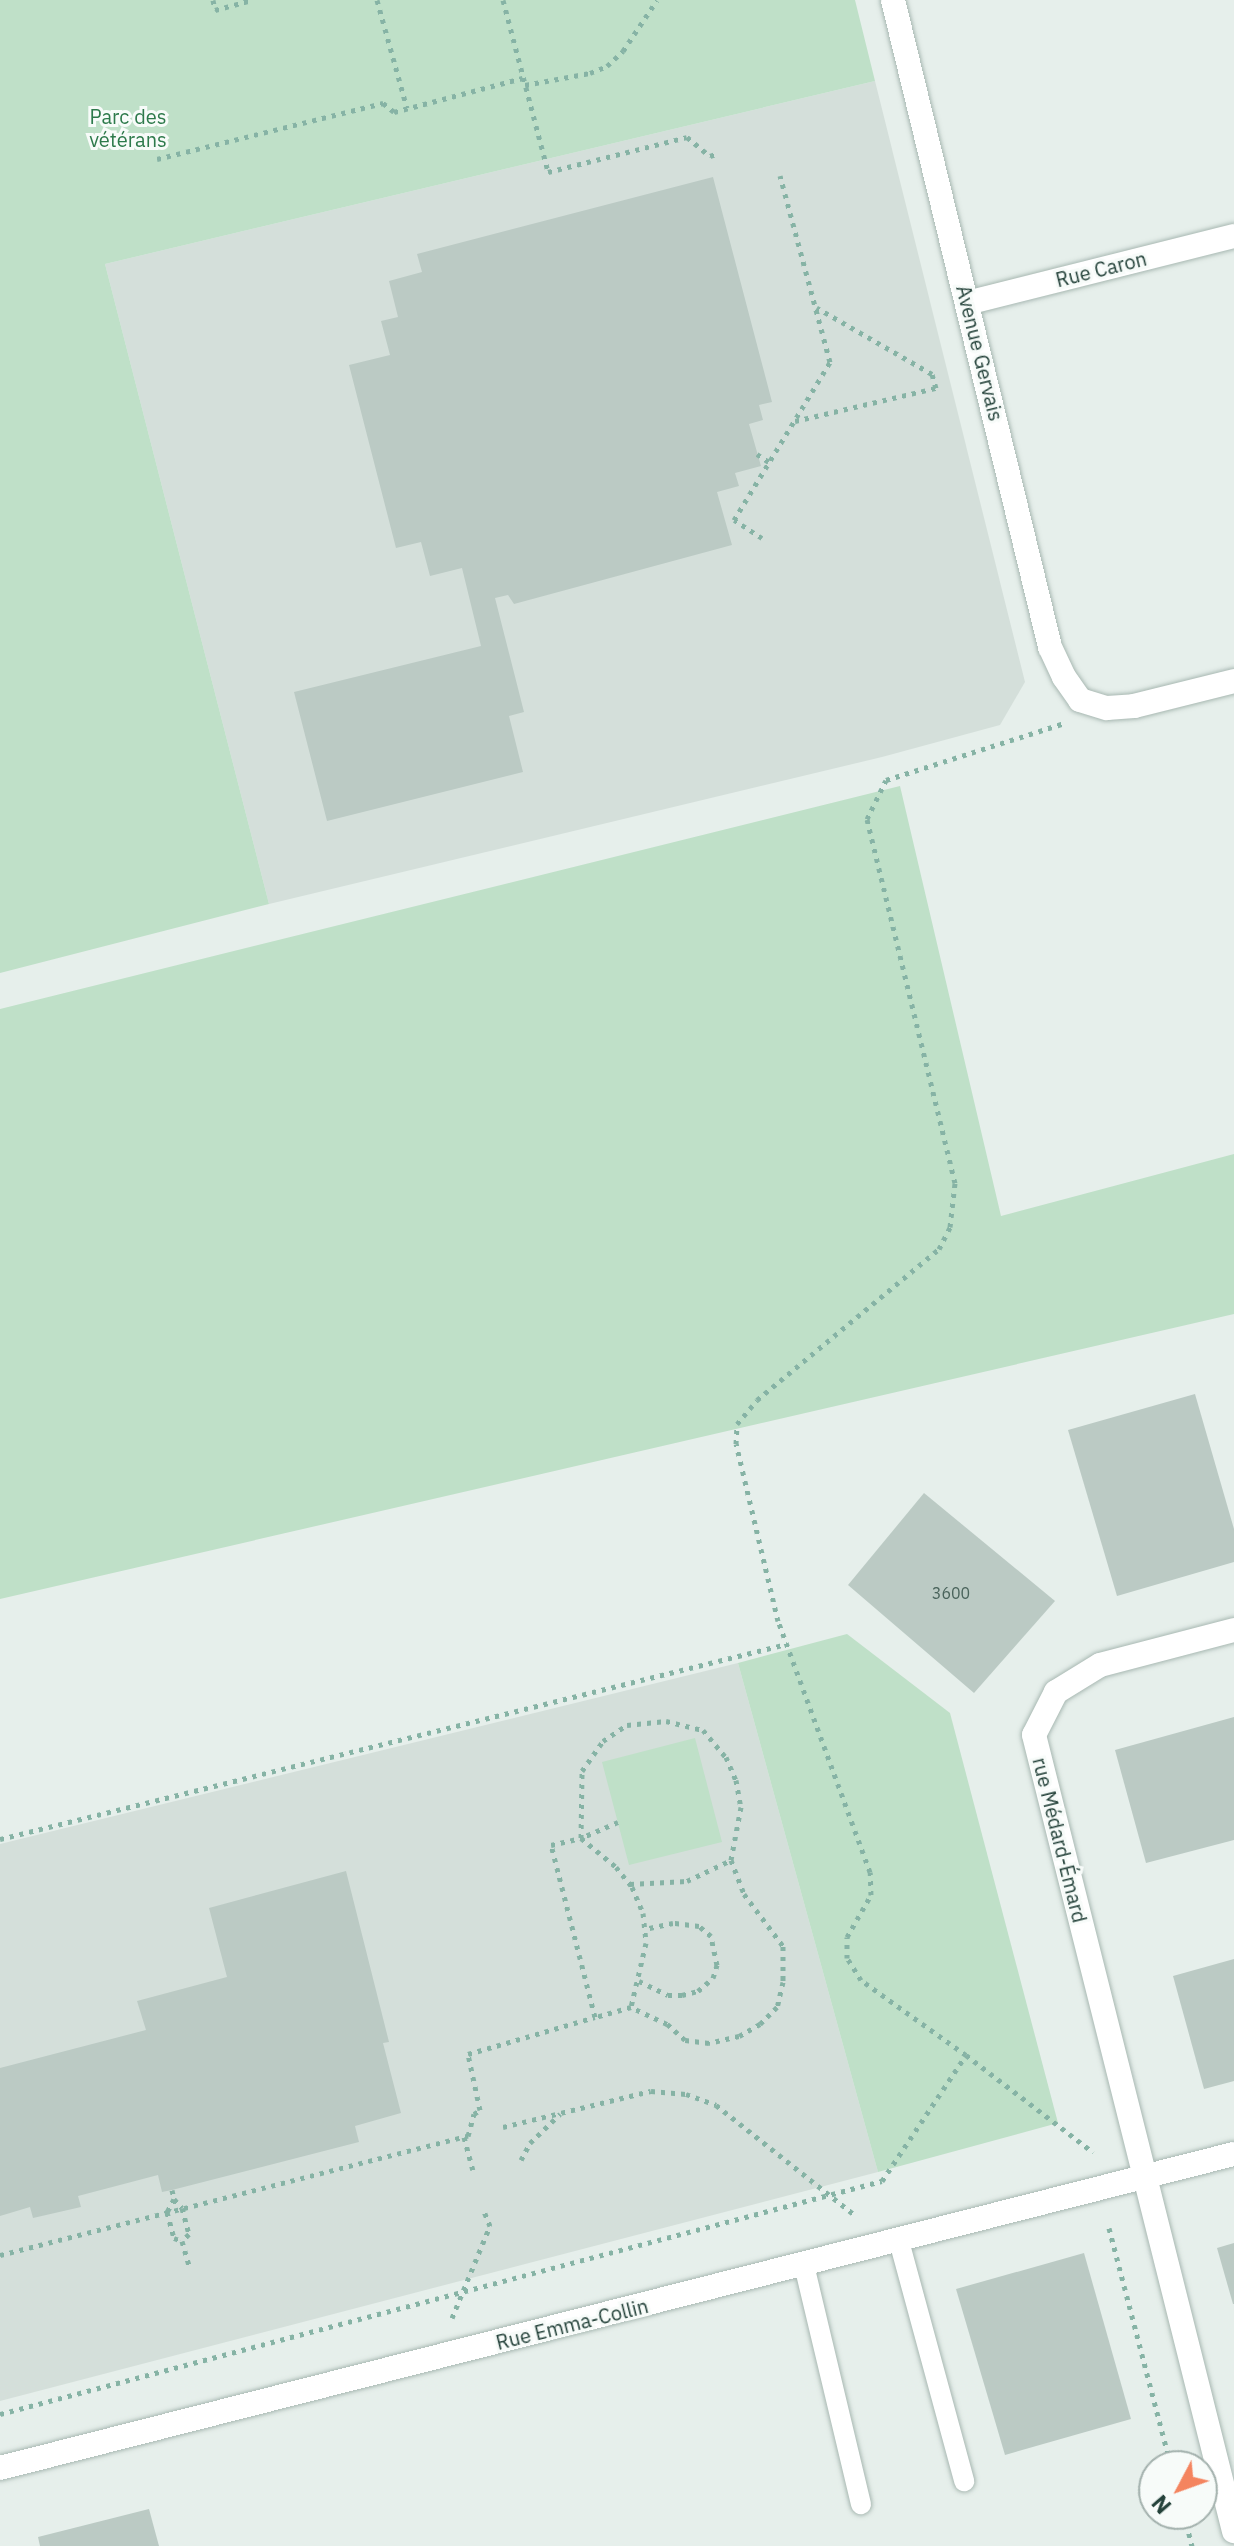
<!DOCTYPE html>
<meta charset="utf-8">
<style>
body{margin:0}
#map{position:relative;width:1234px;height:2546px;overflow:hidden;background:#e6efeb;font-family:"IBM Plex Sans",sans-serif}
div>[style]{position:absolute}
[style*='--x']{left:calc(var(--x)*1px);top:calc(var(--y)*1px);width:calc(var(--w)*1px);rotate:calc(var(--a)*1deg)}
.built>*{inset:0;background:#d4dfda}
.green>*{inset:0;background:#bfe0c8}
.building>*{inset:0;background:#bbcac4}
.path>*{height:5px;margin-top:-2.5px;transform-origin:0;background:repeating-linear-gradient(90deg,#86b3a5 0 4px,transparent 0 10px)}
.roads{filter:drop-shadow(0 0 2px #a8b8b2) drop-shadow(0 0 2px #a8b8b2)}
.lane>*{height:20px;margin:-10px;padding:0 10px;transform-origin:10px;border-radius:10px;background:#fff}
.street>*{height:24px;margin:-12px;padding:0 12px;transform-origin:12px;border-radius:12px;background:#fff}
span{translate:-50% -50%;white-space:nowrap;text-align:center;line-height:1.15;-webkit-text-stroke:6px #f7fbf9;paint-order:stroke}
.number-label{font-size:16px;color:#4a645c}
.number-label span{-webkit-text-stroke-width:0}
.park-label{font-size:20px;color:#2d7a4b}
.street-label{font-size:20px;color:#24423a}
.north{position:absolute;left:1138px;top:2450px;width:80px;height:80px;box-sizing:border-box;background:#f7fbf9;border:2px solid #a3b1ad;border-radius:50%;rotate:229deg;font-size:22px;font-weight:700;line-height:32px;text-align:center;color:#24423a}
.north::after{content:'';display:block;margin:auto;width:28px;height:36px;background:#f4845f;clip-path:polygon(50% 0,100% 100%,50% 72%,0 100%)}
</style>
<div id="map">
<div class="built">
<div style="clip-path:polygon(875px 81px,1025px 682px,1000px 725px,882px 757px,269px 904px,105px 264px)"></div>
<div style="clip-path:polygon(738px 1663px,878px 2172px,0 2401px,0 1844px)"></div>
</div>
<div class="green">
<div style="clip-path:polygon(0 0,855px 0,875px 81px,105px 264px,269px 904px,0 973px)"></div>
<div style="clip-path:polygon(900px 786px,1001px 1216px,1234px 1154px,1234px 1314px,0 1599px,0 1009px)"></div>
<div style="clip-path:polygon(847px 1634px,950px 1713px,1058px 2123px,878px 2172px,738px 1663px)"></div>
<div style="clip-path:polygon(695px 1738px,722px 1842px,629px 1865px,602px 1762px)"></div>
</div>
<div class="building">
<div style="clip-path:polygon(713px 177px,772px 402px,759px 405px,763px 420px,749px 424px,761px 466px,735px 473px,739px 486px,717px 492px,732px 545px,514px 604px,508px 595px,495px 598px,524px 712px,509px 716px,523px 772px,327px 821px,294px 692px,481px 646px,462px 568px,430px 576px,421px 542px,396px 548px,349px 365px,390px 355px,381px 321px,398px 317px,389px 281px,422px 272px,417px 254px)"></div>
<div style="clip-path:polygon(1195px 1394px,1234px 1529px,1234px 1562px,1117px 1596px,1068px 1430px)"></div>
<div style="clip-path:polygon(924px 1493px,1055px 1601px,974px 1693px,848px 1585px)"></div>
<div style="clip-path:polygon(1234px 1717px,1234px 1840px,1146px 1863px,1115px 1750px)"></div>
<div style="clip-path:polygon(346px 1871px,389px 2042px,383px 2043px,401px 2113px,355px 2126px,359px 2142px,172px 2190px,162px 2192px,158px 2175px,78px 2196px,81px 2207px,33px 2218px,30px 2207px,0 2216px,0 2068px,146px 2030px,137px 2001px,227px 1977px,209px 1908px)"></div>
<div style="clip-path:polygon(1234px 1959px,1234px 2081px,1204px 2089px,1173px 1976px)"></div>
<div style="clip-path:polygon(1234px 2243px,1234px 2304px,1233px 2304px,1217px 2248px)"></div>
<div style="clip-path:polygon(1084px 2253px,1131px 2419px,1005px 2455px,956px 2289px)"></div>
<div style="clip-path:polygon(149px 2509px,159px 2546px,40px 2546px,38px 2537px)"></div>
</div>
<div class="path">
<div style="--x:213;--y:0;--w:10;--a:79"></div>
<div style="--x:215;--y:10;--w:38;--a:-15"></div>
<div style="--x:377;--y:0;--w:112;--a:74.5"></div>
<div style="--x:503;--y:0;--w:178;--a:75.3"></div>
<div style="--x:548;--y:172;--w:143;--a:-14.1"></div>
<div style="--x:687;--y:137;--w:30;--a:40"></div>
<div style="--x:710;--y:156;--w:9;--a:-18"></div>
<div style="--x:525;--y:85;--w:66;--a:-10.5"></div>
<div style="--x:590;--y:73;--w:18;--a:-22"></div>
<div style="--x:607;--y:66;--w:22;--a:-43"></div>
<div style="--x:623;--y:51;--w:61;--a:-56.3"></div>
<div style="--x:157;--y:159;--w:233;--a:-13.9"></div>
<div style="--x:383;--y:103;--w:14;--a:39"></div>
<div style="--x:394;--y:112;--w:133;--a:-14.8"></div>
<div style="--x:795;--y:421;--w:145;--a:-13.2"></div>
<div style="--x:936;--y:388;--w:15;--a:-106"></div>
<div style="--x:932;--y:374;--w:133;--a:-150.1"></div>
<div style="--x:757;--y:454;--w:14;--a:34"></div>
<div style="--x:762;--y:538;--w:33;--a:-147"></div>
<div style="--x:734;--y:520;--w:185;--a:-58.7"></div>
<div style="--x:830;--y:362;--w:193;--a:-105"></div>
<div style="--x:618;--y:1822;--w:40;--a:156.6"></div>
<div style="--x:581;--y:1838;--w:45;--a:39.6"></div>
<div style="--x:616;--y:1867;--w:26;--a:51"></div>
<div style="--x:632;--y:1887;--w:28;--a:67"></div>
<div style="--x:643;--y:1913;--w:30;--a:84"></div>
<div style="--x:646;--y:1943;--w:66;--a:103.2"></div>
<div style="--x:0;--y:1839;--w:811;--a:-13.92"></div>
<div style="--x:630;--y:1884;--w:57;--a:-3"></div>
<div style="--x:687;--y:1881;--w:49;--a:-25.5"></div>
<div style="--x:639;--y:1981;--w:32;--a:26"></div>
<div style="--x:668;--y:1995;--w:14;--a:0"></div>
<div style="--x:682;--y:1995;--w:16;--a:-14"></div>
<div style="--x:698;--y:1991;--w:20;--a:-41"></div>
<div style="--x:713;--y:1978;--w:14;--a:-73"></div>
<div style="--x:717;--y:1965;--w:30;--a:-102"></div>
<div style="--x:711;--y:1936;--w:16;--a:-140"></div>
<div style="--x:699;--y:1926;--w:26;--a:-173"></div>
<div style="--x:673;--y:1923;--w:29;--a:168"></div>
<div style="--x:966;--y:2055;--w:160;--a:37.4"></div>
<div style="--x:503;--y:2127;--w:152;--a:-13.7"></div>
<div style="--x:651;--y:2091;--w:35;--a:5"></div>
<div style="--x:686;--y:2094;--w:32;--a:20"></div>
<div style="--x:716;--y:2105;--w:177;--a:38.4"></div>
<div style="--x:464;--y:2137;--w:34;--a:75"></div>
<div style="--x:521;--y:2160;--w:19;--a:-62"></div>
<div style="--x:530;--y:2143;--w:42;--a:-44"></div>
<div style="--x:172;--y:2190;--w:9;--a:77"></div>
<div style="--x:174;--y:2199;--w:15;--a:118"></div>
<div style="--x:167;--y:2212;--w:27;--a:75"></div>
<div style="--x:174;--y:2238;--w:9;--a:21"></div>
<div style="--x:182;--y:2241;--w:25;--a:74"></div>
<div style="--x:174;--y:2199;--w:12;--a:48"></div>
<div style="--x:182;--y:2208;--w:27;--a:75"></div>
<div style="--x:189;--y:2234;--w:10;--a:135"></div>
<div style="--x:1109;--y:2228;--w:246;--a:75.4"></div>
<div style="--x:0;--y:2255;--w:483;--a:-14.3"></div>
<div style="--x:468;--y:2136;--w:23;--a:-75"></div>
<div style="--x:474;--y:2114;--w:7;--a:-34"></div>
<div style="--x:480;--y:2110;--w:57;--a:-102.1"></div>
<div style="--x:468;--y:2054;--w:132;--a:-16.2"></div>
<div style="--x:595;--y:2017;--w:178;--a:-104.3"></div>
<div style="--x:551;--y:1845;--w:31;--a:-13"></div>
<div style="--x:581;--y:1838;--w:67;--a:-89.1"></div>
<div style="--x:582;--y:1771;--w:37;--a:-55"></div>
<div style="--x:603;--y:1741;--w:29;--a:-34"></div>
<div style="--x:627;--y:1725;--w:39;--a:-6"></div>
<div style="--x:666;--y:1721;--w:38;--a:14"></div>
<div style="--x:703;--y:1730;--w:35;--a:50"></div>
<div style="--x:726;--y:1757;--w:25;--a:67"></div>
<div style="--x:736;--y:1780;--w:27;--a:80"></div>
<div style="--x:741;--y:1807;--w:54;--a:100.7"></div>
<div style="--x:731;--y:1860;--w:36;--a:69"></div>
<div style="--x:744;--y:1894;--w:65;--a:53.1"></div>
<div style="--x:783;--y:1946;--w:36;--a:90"></div>
<div style="--x:783;--y:1982;--w:26;--a:103"></div>
<div style="--x:777;--y:2007;--w:24;--a:135"></div>
<div style="--x:760;--y:2024;--w:24;--a:150"></div>
<div style="--x:739;--y:2036;--w:31;--a:167"></div>
<div style="--x:709;--y:2043;--w:24;--a:-173"></div>
<div style="--x:685;--y:2040;--w:24;--a:-138"></div>
<div style="--x:667;--y:2024;--w:40;--a:-155"></div>
<div style="--x:631;--y:2007;--w:37;--a:164"></div>
<div style="--x:452;--y:2318;--w:100;--a:-67.6"></div>
<div style="--x:490;--y:2226;--w:18;--a:-112"></div>
<div style="--x:0;--y:2414;--w:912;--a:-14.8"></div>
<div style="--x:882;--y:2181;--w:151;--a:-56.3"></div>
<div style="--x:966;--y:2055;--w:129;--a:-144.5"></div>
<div style="--x:861;--y:1980;--w:26;--a:-122"></div>
<div style="--x:847;--y:1958;--w:21;--a:-90"></div>
<div style="--x:847;--y:1937;--w:48;--a:-60.3"></div>
<div style="--x:871;--y:1895;--w:23;--a:-92"></div>
<div style="--x:870;--y:1872;--w:267;--a:-110.1"></div>
<div style="--x:778;--y:1621;--w:182;--a:-103.3"></div>
<div style="--x:736;--y:1444;--w:20;--a:-87"></div>
<div style="--x:737;--y:1424;--w:31;--a:-50"></div>
<div style="--x:757;--y:1400;--w:236;--a:-39.7"></div>
<div style="--x:939;--y:1249;--w:25;--a:-63"></div>
<div style="--x:950;--y:1227;--w:44;--a:-83.5"></div>
<div style="--x:955;--y:1183;--w:374;--a:-103.6"></div>
<div style="--x:867;--y:819;--w:43;--a:-64"></div>
<div style="--x:886;--y:780;--w:185;--a:-17.7"></div>
<div style="--x:1184;--y:2514;--w:33;--a:76"></div>
</div>
<div class="roads">
<div class="lane">
<div style="--x:899;--y:2241;--w:249;--a:74.8"></div>
<div style="--x:804;--y:2265;--w:246;--a:76.6"></div>
</div>
<div class="street">
<div style="--x:893;--y:0;--w:666;--a:76.36"></div>
<div style="--x:1050;--y:647;--w:33;--a:65"></div>
<div style="--x:1064;--y:677;--w:28;--a:55"></div>
<div style="--x:1080;--y:700;--w:28;--a:17"></div>
<div style="--x:1107;--y:708;--w:27;--a:-4"></div>
<div style="--x:1134;--y:706;--w:103;--a:-14"></div>
<div style="--x:967;--y:303;--w:275;--a:-14.1"></div>
<div style="--x:1234;--y:1630;--w:138;--a:165.4"></div>
<div style="--x:1100;--y:1665;--w:52;--a:148.5"></div>
<div style="--x:1056;--y:1692;--w:48;--a:117.1"></div>
<div style="--x:1034;--y:1735;--w:821;--a:75.9"></div>
<div style="--x:0;--y:2468;--w:1273;--a:-14.28"></div>
</div>
</div>
<div class="number-label">
<span style="left:951px;top:1593px">3600</span>
</div>
<div class="park-label">
<span style="left:128px;top:128px">Parc des<br>vétérans</span>
</div>
<div class="street-label">
<span style="left:1101px;top:269px;rotate:-14deg">Rue Caron</span>
<span style="left:980px;top:353px;rotate:76deg">Avenue Gervais</span>
<span style="left:1060px;top:1840px;rotate:76deg">rue Médard-Émard</span>
<span style="left:572px;top:2324px;rotate:-14deg">Rue Emma-Collin</span>
</div>
<div class="north">N</div>
</div>
